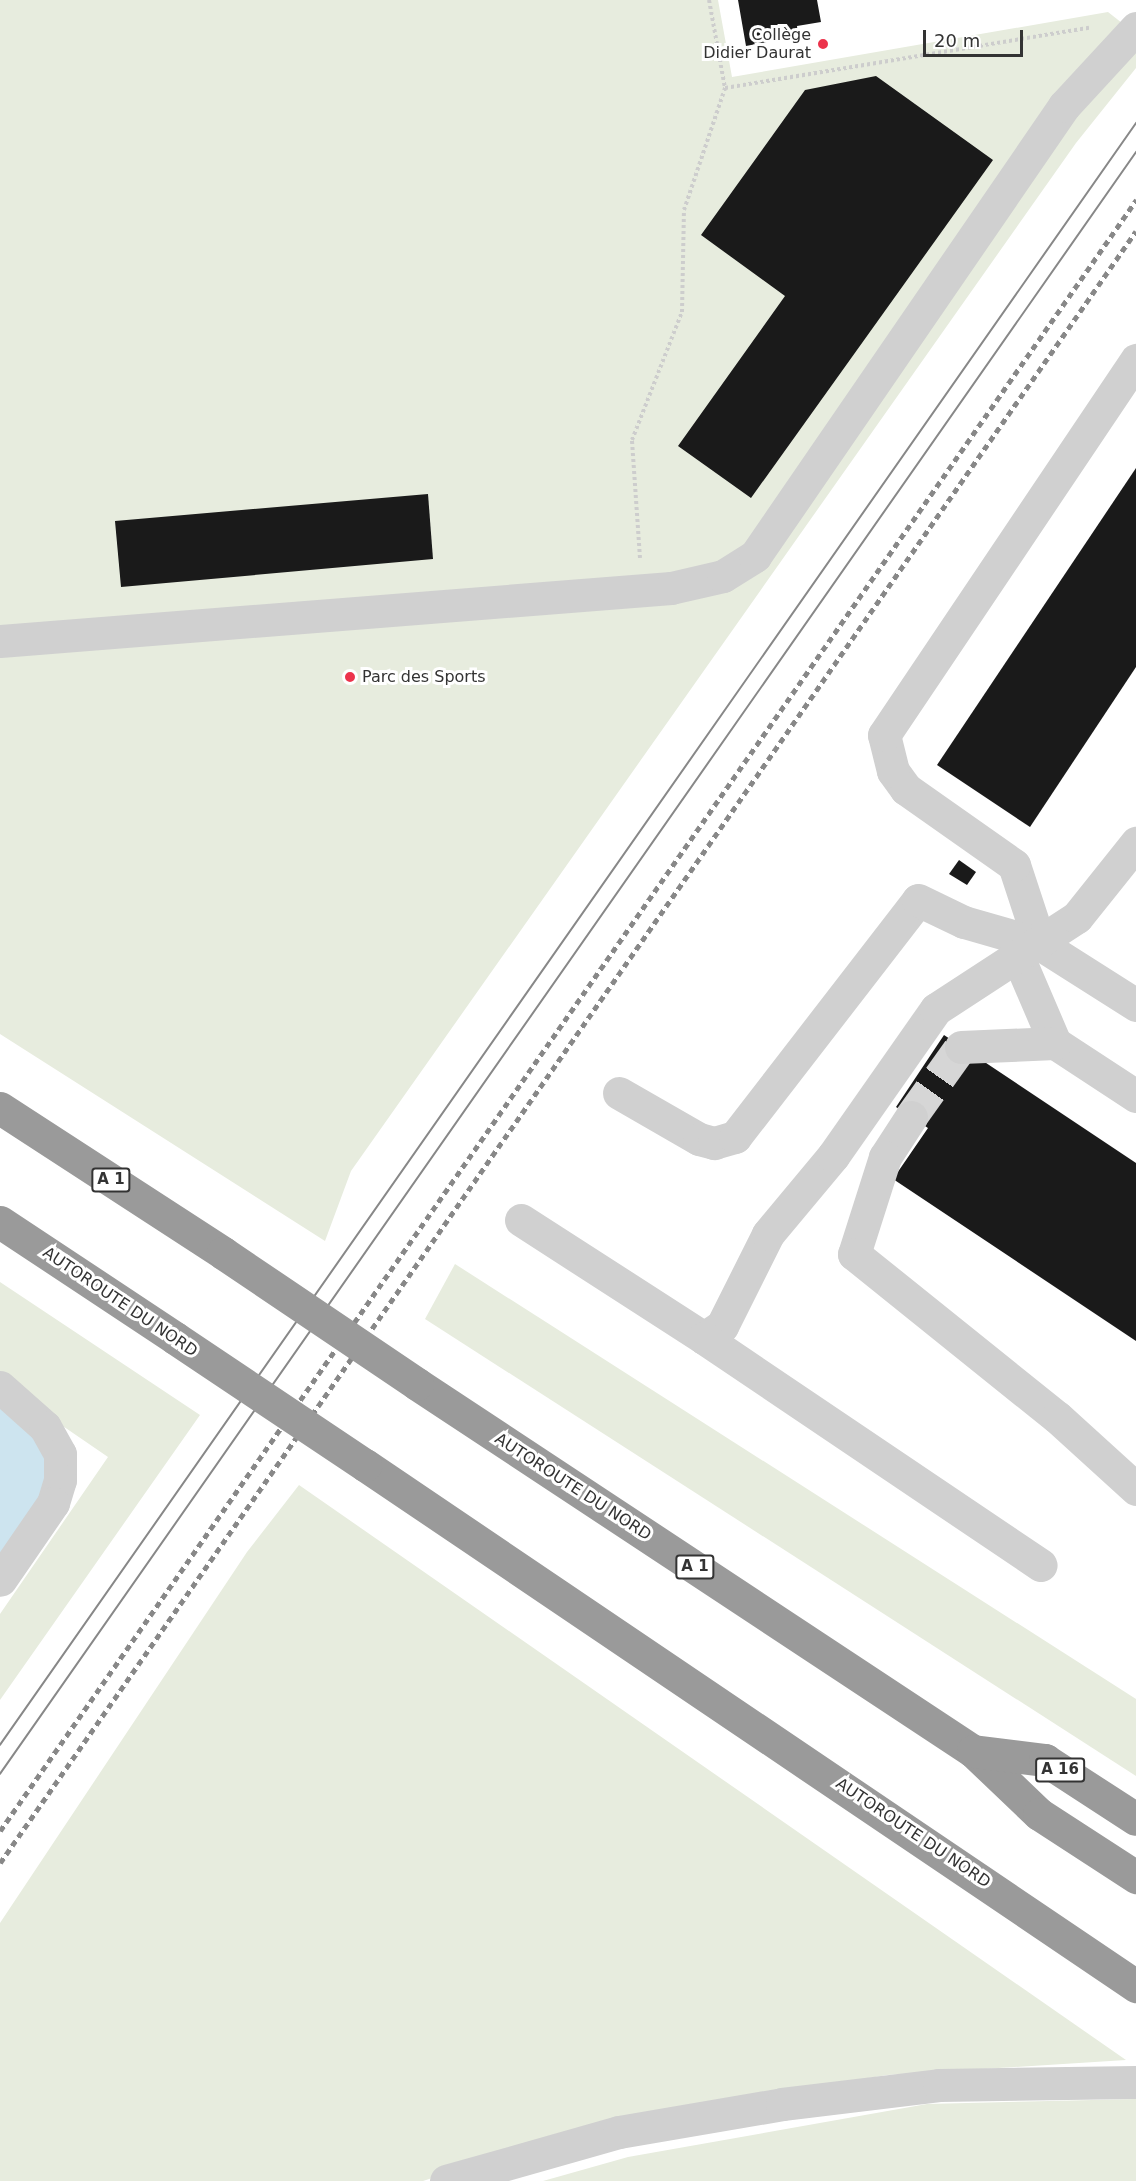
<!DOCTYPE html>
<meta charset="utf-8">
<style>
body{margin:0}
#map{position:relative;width:1136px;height:2181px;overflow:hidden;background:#fff;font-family:"DejaVu Sans",sans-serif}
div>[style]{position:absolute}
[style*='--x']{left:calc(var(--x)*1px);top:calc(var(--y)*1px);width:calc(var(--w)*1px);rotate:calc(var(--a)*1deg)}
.green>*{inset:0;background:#e7ecde}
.water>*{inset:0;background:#cde4ef}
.building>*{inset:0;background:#1a1a1a}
.minor-tunnel>*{height:33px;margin-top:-16.5px;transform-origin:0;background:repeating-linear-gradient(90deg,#d6d6d6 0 33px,transparent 0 49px)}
.path>*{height:4px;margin-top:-2px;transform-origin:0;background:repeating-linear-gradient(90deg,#cdcdcd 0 3px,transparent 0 6px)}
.minor>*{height:33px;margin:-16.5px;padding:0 16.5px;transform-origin:16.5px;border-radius:16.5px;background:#d0d0d0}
.highway>*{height:33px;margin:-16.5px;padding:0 16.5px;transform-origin:16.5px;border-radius:16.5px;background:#9a9a9a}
.tram>*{height:1.5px;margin:-0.75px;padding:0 0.75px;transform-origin:0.75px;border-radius:0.75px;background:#888}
.rail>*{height:4.5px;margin-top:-2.25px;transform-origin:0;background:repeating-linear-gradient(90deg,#888 0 6px,transparent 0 10.5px)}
.highway-bridge>*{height:33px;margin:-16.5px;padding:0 16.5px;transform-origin:16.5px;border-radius:16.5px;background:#9a9a9a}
.dots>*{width:16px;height:16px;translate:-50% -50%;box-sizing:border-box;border:3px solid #fff;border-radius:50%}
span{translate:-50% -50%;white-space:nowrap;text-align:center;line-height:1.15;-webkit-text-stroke:6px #fff;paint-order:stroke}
.shield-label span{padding:2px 4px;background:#fff;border:2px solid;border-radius:4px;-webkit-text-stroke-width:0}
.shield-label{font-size:15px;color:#333;font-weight:700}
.poi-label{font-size:16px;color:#333}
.right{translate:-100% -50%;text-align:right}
.left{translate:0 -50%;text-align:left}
.street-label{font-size:16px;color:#333}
.scale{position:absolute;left:923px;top:30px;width:100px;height:27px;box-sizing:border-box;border:3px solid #333;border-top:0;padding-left:8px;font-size:18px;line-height:21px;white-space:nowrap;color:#333;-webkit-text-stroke:4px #fff;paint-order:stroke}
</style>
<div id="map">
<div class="green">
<div style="clip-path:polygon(0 0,718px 0,732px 77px,1108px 12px,1136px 34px,1136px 68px,1076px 143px,351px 1171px,325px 1241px,0 1034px)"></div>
<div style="clip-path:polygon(455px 1264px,1136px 1699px,1136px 1776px,425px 1319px)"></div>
<div style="clip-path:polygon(0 1282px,200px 1415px,0 1700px,0 1614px,108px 1457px,0 1383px)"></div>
<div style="clip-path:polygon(299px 1485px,1126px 2060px,887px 2075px,603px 2122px,423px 2181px,0 2181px,0 1923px,247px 1552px)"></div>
<div style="clip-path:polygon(1136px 2099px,1136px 2181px,543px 2181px,628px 2157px,927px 2104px)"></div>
</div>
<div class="water">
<div style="clip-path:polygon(0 1399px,44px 1449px,44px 1490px,0 1555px)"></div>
</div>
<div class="building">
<div style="clip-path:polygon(738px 0,817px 0,821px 22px,797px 26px,798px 36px,746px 46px)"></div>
<div style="clip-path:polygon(876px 76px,993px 160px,751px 498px,678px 446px,785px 296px,701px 235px,805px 90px)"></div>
<div style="clip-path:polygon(1136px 468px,1136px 667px,1030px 827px,937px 765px)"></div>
<div style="clip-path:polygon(428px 494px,433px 559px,121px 587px,115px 521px)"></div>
<div style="clip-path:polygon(959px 860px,976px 872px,967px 885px,949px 874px)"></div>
<div style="clip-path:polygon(944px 1035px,1136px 1163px,1136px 1341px,893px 1179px,928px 1128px,896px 1107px)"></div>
</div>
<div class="minor-tunnel">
<div style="--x:911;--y:1117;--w:86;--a:-54.5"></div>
</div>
<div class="path">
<div style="--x:709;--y:0;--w:89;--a:79.7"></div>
<div style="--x:725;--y:88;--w:369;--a:-9.4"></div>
<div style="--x:640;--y:558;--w:118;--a:-93.9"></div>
<div style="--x:632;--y:440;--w:137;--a:-68.7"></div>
<div style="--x:682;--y:312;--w:102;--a:-88.9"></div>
<div style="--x:684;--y:210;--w:129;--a:-71.4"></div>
</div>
<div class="minor">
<div style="--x:0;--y:641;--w:673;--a:-4.52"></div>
<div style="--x:671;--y:588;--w:53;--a:-13"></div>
<div style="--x:723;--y:576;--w:38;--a:-32"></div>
<div style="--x:755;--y:556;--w:546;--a:-55.52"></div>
<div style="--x:1064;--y:106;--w:106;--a:-47.3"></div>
<div style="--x:1040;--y:944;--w:83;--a:-108.2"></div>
<div style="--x:1014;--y:865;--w:132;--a:-144.9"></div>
<div style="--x:906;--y:789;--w:22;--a:-126"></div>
<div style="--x:893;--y:771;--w:37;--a:-104"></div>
<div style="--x:884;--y:735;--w:452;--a:-56.1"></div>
<div style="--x:1019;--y:959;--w:91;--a:66.8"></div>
<div style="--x:1055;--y:1043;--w:97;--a:33.2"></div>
<div style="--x:961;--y:1047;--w:94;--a:-2.4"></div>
<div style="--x:619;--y:1093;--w:92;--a:29.9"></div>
<div style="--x:699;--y:1139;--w:16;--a:15"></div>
<div style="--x:714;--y:1143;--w:22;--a:-16"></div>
<div style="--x:735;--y:1137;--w:299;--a:-52.3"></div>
<div style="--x:918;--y:900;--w:51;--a:25.6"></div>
<div style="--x:964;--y:922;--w:79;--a:16.1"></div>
<div style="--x:1040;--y:944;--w:114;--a:32.4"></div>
<div style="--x:911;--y:1117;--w:48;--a:123"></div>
<div style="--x:885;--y:1157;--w:102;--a:107.7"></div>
<div style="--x:854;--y:1254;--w:260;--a:38.8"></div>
<div style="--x:1057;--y:1417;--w:107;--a:42.3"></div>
<div style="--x:521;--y:1220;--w:218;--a:32.8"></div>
<div style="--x:704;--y:1338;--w:22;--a:-34"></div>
<div style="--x:722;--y:1326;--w:103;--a:-63.4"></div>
<div style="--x:768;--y:1234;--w:102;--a:-50.2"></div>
<div style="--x:833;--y:1156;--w:179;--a:-55"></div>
<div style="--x:936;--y:1009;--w:168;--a:-33.1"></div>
<div style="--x:1077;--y:917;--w:95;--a:-51.4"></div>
<div style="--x:704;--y:1338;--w:406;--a:34"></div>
<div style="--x:0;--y:1387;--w:60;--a:41.6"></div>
<div style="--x:45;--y:1427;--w:31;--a:61"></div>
<div style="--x:60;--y:1454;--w:26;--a:90"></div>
<div style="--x:60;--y:1480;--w:24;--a:107"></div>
<div style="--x:53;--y:1503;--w:93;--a:124.5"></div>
<div style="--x:446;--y:2181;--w:180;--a:-15.8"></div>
<div style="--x:619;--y:2132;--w:165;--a:-9.7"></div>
<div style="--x:782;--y:2104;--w:158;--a:-6.9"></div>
<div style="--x:939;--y:2085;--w:197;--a:-0.9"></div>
</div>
<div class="highway">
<div style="--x:0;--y:1108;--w:266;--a:33"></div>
<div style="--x:0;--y:1222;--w:210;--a:33.5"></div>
<div style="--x:417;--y:1384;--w:666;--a:33.43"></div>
<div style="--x:973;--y:1751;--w:91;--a:43.7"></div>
<div style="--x:1039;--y:1814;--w:116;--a:33"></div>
<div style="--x:365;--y:1465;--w:931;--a:34.05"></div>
<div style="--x:973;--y:1751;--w:73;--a:7.1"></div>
<div style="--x:1045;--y:1760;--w:108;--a:33"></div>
</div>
<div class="tram">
<div style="--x:0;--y:1745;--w:1980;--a:-54.99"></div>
<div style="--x:0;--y:1774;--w:1980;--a:-54.99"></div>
</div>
<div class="rail">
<div style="--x:0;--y:1831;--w:1988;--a:-55.14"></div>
<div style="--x:0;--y:1863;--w:1988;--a:-55.16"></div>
</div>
<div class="highway-bridge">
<div style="--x:223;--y:1253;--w:234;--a:34"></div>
<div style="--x:175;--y:1338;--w:229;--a:33.8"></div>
</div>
<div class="dots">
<div style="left:823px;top:44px;background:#ec334b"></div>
<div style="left:350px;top:677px;background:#ec334b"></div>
</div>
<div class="shield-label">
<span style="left:111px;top:1180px">A 1</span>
<span style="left:695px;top:1567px">A 1</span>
<span style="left:1060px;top:1770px">A 16</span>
</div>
<div class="poi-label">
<span class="right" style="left:811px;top:44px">Collège<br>Didier Daurat</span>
<span class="left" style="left:362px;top:677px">Parc des Sports</span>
</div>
<div class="street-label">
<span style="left:120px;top:1302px;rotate:34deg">AUTOROUTE DU NORD</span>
<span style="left:573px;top:1487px;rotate:33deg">AUTOROUTE DU NORD</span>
<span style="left:913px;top:1833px;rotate:34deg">AUTOROUTE DU NORD</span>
</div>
<div class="scale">20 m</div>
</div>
